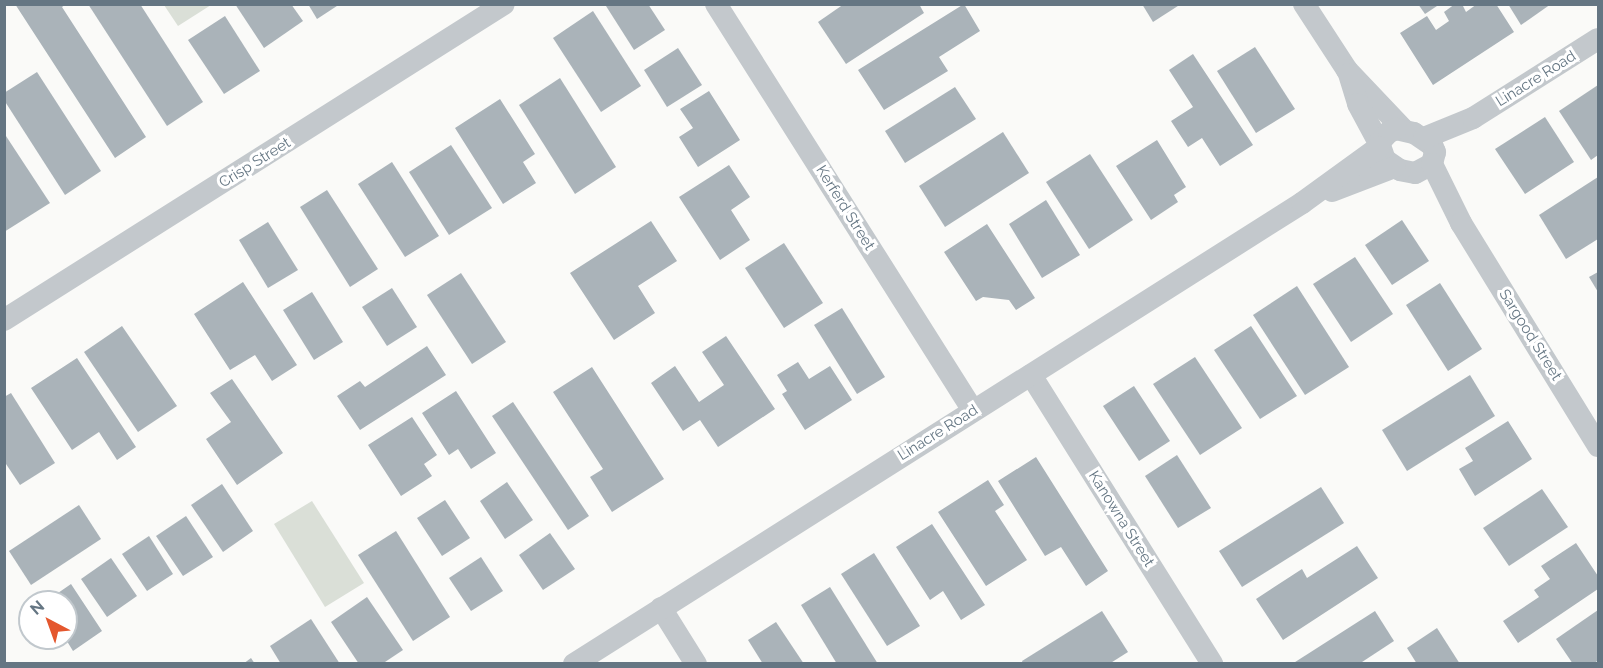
<!DOCTYPE html>
<style>
body{margin:0}
#map{position:relative;width:1603px;height:668px;overflow:hidden;background:#fafaf8;font-family:Raleway,sans-serif}
div>[style]{position:absolute}
[style*='--x']{left:calc(var(--x)*1px);top:calc(var(--y)*1px);width:calc(var(--w)*1px);rotate:calc(var(--a)*1deg)}
.green>*{inset:0;background:#dadfd7}
.building>*{inset:0;background:#aab3b9}
.street>*{height:22px;margin:-11px;padding:0 11px;transform-origin:11px;border-radius:11px;background:#c3c8cc}
span{translate:-50% -50%;white-space:nowrap;text-align:center;line-height:1.15;-webkit-text-stroke:6px #fff;paint-order:stroke}
.street-label{font-size:15px;color:#657683}
.frame{position:absolute;inset:0;border:6px solid #657683;pointer-events:none}
.north{position:absolute;left:18px;top:590px;width:60px;height:60px;box-sizing:border-box;background:#fff;border:2px solid #c1c8cd;border-radius:50%;rotate:319deg;font-size:16px;font-weight:700;line-height:24px;text-align:center;color:#657683}
.north::after{content:'';display:block;margin:auto;width:21px;height:27px;background:#e4572e;clip-path:polygon(50% 0,100% 100%,50% 72%,0 100%)}
</style>
<div id="map">
<div class="green">
<div style="clip-path:polygon(164px 5px,211px 5px,178px 26px)"></div>
<div style="clip-path:polygon(312px 501px,364px 583px,325px 607px,274px 524px)"></div>
</div>
<div class="building">
<div style="clip-path:polygon(15px 4px,66px 4px,62px 7px,146px 137px,115px 158px)"></div>
<div style="clip-path:polygon(88px 4px,140px 4px,203px 102px,167px 126px)"></div>
<div style="clip-path:polygon(235px 4px,291px 4px,303px 21px,264px 48px)"></div>
<div style="clip-path:polygon(308px 4px,340px 4px,317px 19px)"></div>
<div style="clip-path:polygon(609px 4px,648px 4px,665px 30px,634px 50px,606px 6px)"></div>
<div style="clip-path:polygon(844px 4px,919px 4px,924px 13px,846px 64px,818px 22px)"></div>
<div style="clip-path:polygon(964px 4px,980px 31px,939px 57px,948px 71px,884px 110px,858px 70px)"></div>
<div style="clip-path:polygon(1142px 4px,1181px 4px,1153px 22px)"></div>
<div style="clip-path:polygon(1418px 4px,1440px 4px,1425px 14px)"></div>
<div style="clip-path:polygon(1455px 4px,1462px 4px,1466px 12px,1477px 4px,1496px 4px,1514px 32px,1433px 85px,1400px 33px,1427px 16px,1436px 30px,1449px 21px,1444px 12px)"></div>
<div style="clip-path:polygon(1508px 4px,1551px 4px,1521px 25px)"></div>
<div style="clip-path:polygon(593px 11px,641px 86px,601px 112px,553px 38px)"></div>
<div style="clip-path:polygon(225px 16px,260px 71px,224px 94px,188px 40px)"></div>
<div style="clip-path:polygon(1255px 47px,1295px 109px,1256px 133px,1217px 71px)"></div>
<div style="clip-path:polygon(678px 48px,702px 85px,667px 107px,644px 70px)"></div>
<div style="clip-path:polygon(1193px 54px,1253px 145px,1220px 166px,1202px 138px,1188px 147px,1171px 121px,1193px 107px,1169px 70px)"></div>
<div style="clip-path:polygon(37px 72px,101px 171px,65px 195px,4px 100px,4px 93px)"></div>
<div style="clip-path:polygon(560px 78px,616px 167px,575px 194px,519px 105px)"></div>
<div style="clip-path:polygon(1598px 85px,1598px 155px,1591px 160px,1559px 111px)"></div>
<div style="clip-path:polygon(955px 87px,976px 119px,905px 163px,885px 131px)"></div>
<div style="clip-path:polygon(709px 91px,740px 140px,698px 167px,679px 137px,693px 128px,680px 109px)"></div>
<div style="clip-path:polygon(500px 99px,535px 154px,523px 162px,536px 183px,503px 204px,455px 128px)"></div>
<div style="clip-path:polygon(1545px 117px,1574px 162px,1525px 194px,1495px 149px)"></div>
<div style="clip-path:polygon(1003px 132px,1029px 173px,945px 227px,919px 186px)"></div>
<div style="clip-path:polygon(4px 133px,50px 203px,4px 232px)"></div>
<div style="clip-path:polygon(1157px 140px,1186px 187px,1174px 195px,1178px 202px,1151px 220px,1116px 166px)"></div>
<div style="clip-path:polygon(451px 145px,492px 208px,449px 235px,409px 172px)"></div>
<div style="clip-path:polygon(1090px 154px,1133px 220px,1089px 249px,1046px 182px)"></div>
<div style="clip-path:polygon(392px 162px,439px 236px,405px 257px,358px 184px)"></div>
<div style="clip-path:polygon(729px 165px,750px 197px,731px 210px,750px 240px,720px 260px,679px 197px)"></div>
<div style="clip-path:polygon(1598px 177px,1598px 239px,1566px 259px,1539px 215px)"></div>
<div style="clip-path:polygon(327px 190px,378px 269px,350px 287px,300px 207px)"></div>
<div style="clip-path:polygon(1046px 200px,1080px 255px,1042px 278px,1009px 224px)"></div>
<div style="clip-path:polygon(1402px 220px,1429px 261px,1392px 285px,1365px 245px)"></div>
<div style="clip-path:polygon(651px 221px,677px 261px,638px 286px,655px 313px,614px 340px,570px 273px)"></div>
<div style="clip-path:polygon(268px 222px,298px 270px,268px 288px,239px 240px)"></div>
<div style="clip-path:polygon(987px 224px,1035px 298px,1016px 310px,1009px 300px,983px 297px,976px 301px,944px 252px)"></div>
<div style="clip-path:polygon(784px 243px,823px 303px,784px 328px,745px 268px)"></div>
<div style="clip-path:polygon(1355px 257px,1393px 314px,1351px 342px,1313px 284px)"></div>
<div style="clip-path:polygon(1598px 272px,1598px 292px,1589px 277px)"></div>
<div style="clip-path:polygon(461px 273px,506px 342px,472px 364px,427px 295px)"></div>
<div style="clip-path:polygon(243px 282px,297px 365px,272px 381px,255px 355px,230px 370px,194px 314px)"></div>
<div style="clip-path:polygon(1440px 283px,1482px 349px,1448px 371px,1406px 305px)"></div>
<div style="clip-path:polygon(1297px 286px,1349px 367px,1305px 395px,1253px 315px)"></div>
<div style="clip-path:polygon(392px 288px,417px 327px,387px 346px,362px 307px)"></div>
<div style="clip-path:polygon(312px 292px,343px 342px,314px 360px,283px 310px)"></div>
<div style="clip-path:polygon(842px 308px,885px 377px,857px 394px,814px 325px)"></div>
<div style="clip-path:polygon(122px 326px,177px 406px,138px 432px,84px 352px)"></div>
<div style="clip-path:polygon(1251px 326px,1297px 396px,1260px 419px,1214px 350px)"></div>
<div style="clip-path:polygon(726px 336px,775px 409px,718px 447px,700px 420px,683px 431px,651px 383px,675px 366px,699px 402px,724px 385px,702px 352px)"></div>
<div style="clip-path:polygon(427px 346px,446px 375px,360px 430px,337px 396px,360px 381px,365px 387px)"></div>
<div style="clip-path:polygon(1195px 357px,1242px 428px,1200px 455px,1153px 384px)"></div>
<div style="clip-path:polygon(77px 358px,136px 447px,117px 460px,99px 432px,72px 450px,31px 388px)"></div>
<div style="clip-path:polygon(798px 362px,809px 379px,830px 366px,852px 400px,805px 430px,782px 394px,787px 391px,777px 375px)"></div>
<div style="clip-path:polygon(592px 367px,664px 479px,612px 512px,590px 477px,603px 469px,553px 392px)"></div>
<div style="clip-path:polygon(1470px 375px,1495px 416px,1407px 471px,1382px 430px)"></div>
<div style="clip-path:polygon(232px 379px,283px 453px,237px 485px,206px 439px,231px 422px,210px 393px)"></div>
<div style="clip-path:polygon(1134px 386px,1170px 441px,1139px 461px,1103px 406px)"></div>
<div style="clip-path:polygon(456px 391px,496px 453px,471px 469px,458px 449px,449px 455px,422px 413px)"></div>
<div style="clip-path:polygon(11px 393px,55px 463px,20px 485px,4px 461px,4px 397px)"></div>
<div style="clip-path:polygon(513px 402px,589px 516px,568px 530px,492px 416px)"></div>
<div style="clip-path:polygon(412px 417px,437px 455px,424px 464px,432px 476px,401px 496px,368px 445px)"></div>
<div style="clip-path:polygon(1508px 421px,1532px 459px,1475px 496px,1459px 469px,1473px 461px,1465px 448px)"></div>
<div style="clip-path:polygon(1177px 455px,1211px 508px,1178px 528px,1145px 476px)"></div>
<div style="clip-path:polygon(1036px 457px,1108px 571px,1086px 586px,1061px 547px,1045px 556px,998px 481px)"></div>
<div style="clip-path:polygon(988px 480px,1004px 505px,995px 511px,1027px 560px,986px 586px,938px 512px)"></div>
<div style="clip-path:polygon(507px 482px,533px 520px,505px 539px,480px 501px)"></div>
<div style="clip-path:polygon(222px 484px,253px 531px,223px 552px,191px 505px)"></div>
<div style="clip-path:polygon(1321px 487px,1344px 523px,1242px 587px,1219px 551px)"></div>
<div style="clip-path:polygon(1542px 489px,1568px 527px,1509px 566px,1483px 528px)"></div>
<div style="clip-path:polygon(445px 500px,470px 538px,442px 556px,417px 518px)"></div>
<div style="clip-path:polygon(79px 505px,101px 539px,31px 585px,9px 551px)"></div>
<div style="clip-path:polygon(186px 516px,213px 557px,183px 576px,156px 536px)"></div>
<div style="clip-path:polygon(932px 524px,985px 605px,961px 620px,943px 591px,930px 600px,896px 547px)"></div>
<div style="clip-path:polygon(396px 531px,450px 617px,413px 641px,358px 555px)"></div>
<div style="clip-path:polygon(550px 533px,575px 569px,543px 590px,519px 555px)"></div>
<div style="clip-path:polygon(149px 536px,173px 574px,147px 591px,122px 554px)"></div>
<div style="clip-path:polygon(1576px 543px,1598px 576px,1598px 589px,1518px 643px,1503px 621px,1539px 597px,1534px 590px,1550px 579px,1541px 566px)"></div>
<div style="clip-path:polygon(1357px 546px,1378px 578px,1283px 640px,1256px 599px,1302px 569px,1307px 578px)"></div>
<div style="clip-path:polygon(874px 553px,920px 626px,887px 646px,841px 574px)"></div>
<div style="clip-path:polygon(481px 557px,503px 591px,471px 611px,449px 578px)"></div>
<div style="clip-path:polygon(111px 558px,137px 596px,107px 617px,81px 579px)"></div>
<div style="clip-path:polygon(71px 584px,102px 631px,73px 651px,65px 638px,66px 602px,45px 602px)"></div>
<div style="clip-path:polygon(830px 587px,878px 664px,837px 664px,801px 605px)"></div>
<div style="clip-path:polygon(367px 597px,403px 650px,382px 664px,359px 664px,331px 622px)"></div>
<div style="clip-path:polygon(1598px 610px,1598px 660px,1594px 664px,1573px 664px,1556px 639px)"></div>
<div style="clip-path:polygon(1102px 611px,1128px 652px,1109px 664px,1023px 664px,1022px 661px)"></div>
<div style="clip-path:polygon(1375px 611px,1394px 641px,1359px 664px,1292px 664px)"></div>
<div style="clip-path:polygon(311px 619px,340px 664px,281px 664px,270px 646px)"></div>
<div style="clip-path:polygon(776px 622px,804px 664px,763px 664px,748px 640px)"></div>
<div style="clip-path:polygon(1437px 628px,1460px 664px,1417px 664px,1407px 648px)"></div>
<div style="clip-path:polygon(251px 658px,255px 664px,243px 664px)"></div>
</div>
<div class="street">
<div style="--x:716;--y:4;--w:481;--a:57.7"></div>
<div style="--x:1304;--y:4;--w:79;--a:56.9"></div>
<div style="--x:1347;--y:70;--w:81;--a:46.5"></div>
<div style="--x:1349;--y:74;--w:31;--a:73"></div>
<div style="--x:1358;--y:104;--w:44;--a:61.7"></div>
<div style="--x:1396;--y:129;--w:18;--a:13"></div>
<div style="--x:1414;--y:133;--w:22;--a:34"></div>
<div style="--x:1432;--y:145;--w:8;--a:67"></div>
<div style="--x:1435;--y:152;--w:12;--a:104"></div>
<div style="--x:1432;--y:164;--w:19;--a:152"></div>
<div style="--x:1415;--y:173;--w:15;--a:-169"></div>
<div style="--x:1400;--y:170;--w:18;--a:-146"></div>
<div style="--x:1385;--y:160;--w:18;--a:-109"></div>
<div style="--x:1379;--y:143;--w:15;--a:-48"></div>
<div style="--x:1389;--y:132;--w:8;--a:-23"></div>
<div style="--x:1424;--y:138;--w:53;--a:-22.2"></div>
<div style="--x:1473;--y:118;--w:148;--a:-32.3"></div>
<div style="--x:1432;--y:164;--w:66;--a:63.8"></div>
<div style="--x:1461;--y:223;--w:262;--a:58.4"></div>
<div style="--x:1332;--y:191;--w:67;--a:-20.9"></div>
<div style="--x:4;--y:320;--w:591;--a:-32.29"></div>
<div style="--x:1031;--y:375;--w:341;--a:57.9"></div>
<div style="--x:661;--y:608;--w:66;--a:58"></div>
<div style="--x:574;--y:664;--w:862;--a:-32.34"></div>
<div style="--x:1302;--y:203;--w:95;--a:-36"></div>
</div>
<div class="street-label">
<span style="left:1536px;top:79px;rotate:-32deg">Linacre Road</span>
<span style="left:255px;top:163px;rotate:-32deg">Crisp Street</span>
<span style="left:845px;top:208px;rotate:58deg">Kerferd Street</span>
<span style="left:1530px;top:335px;rotate:58deg">Sargood Street</span>
<span style="left:938px;top:433px;rotate:-32deg">Linacre Road</span>
<span style="left:1121px;top:519px;rotate:58deg">Kanowna Street</span>
</div>
<div class="frame"></div>
<div class="north">N</div>
</div>
